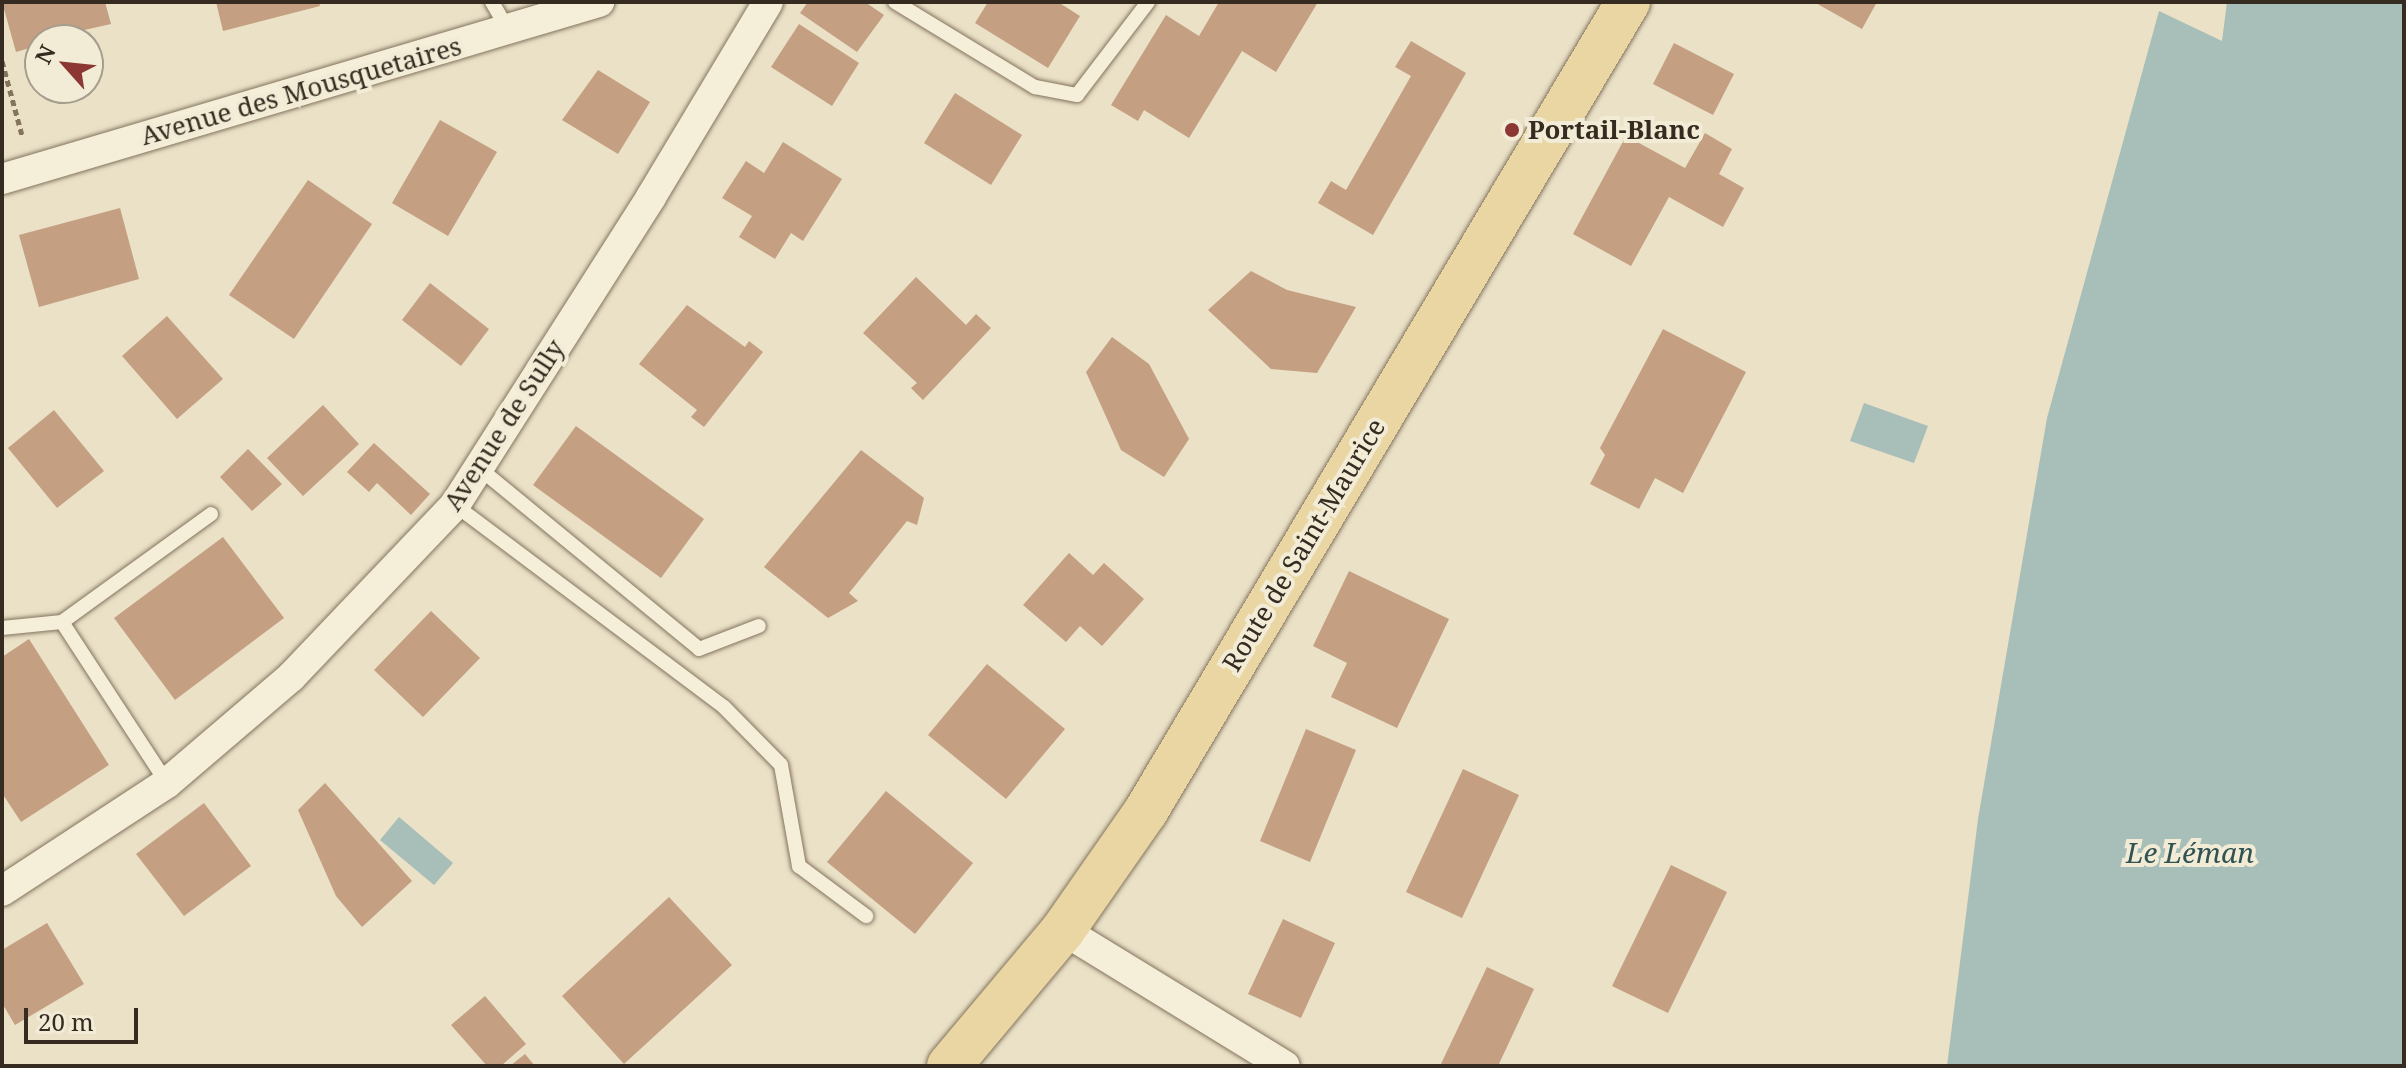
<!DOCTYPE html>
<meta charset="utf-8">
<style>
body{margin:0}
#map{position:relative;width:2406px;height:1068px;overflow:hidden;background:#eae1c7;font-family:"Noto Serif",serif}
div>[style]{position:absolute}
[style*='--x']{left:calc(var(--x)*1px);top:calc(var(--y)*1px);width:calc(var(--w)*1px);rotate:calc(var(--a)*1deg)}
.water>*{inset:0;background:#a8beb8}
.building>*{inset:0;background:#c49f81}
.path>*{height:5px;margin-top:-2.5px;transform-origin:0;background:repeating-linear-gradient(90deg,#84745e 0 6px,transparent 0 10px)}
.roads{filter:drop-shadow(0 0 2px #84745e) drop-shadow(0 0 2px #84745e)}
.service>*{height:14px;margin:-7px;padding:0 7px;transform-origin:7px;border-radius:7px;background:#f5eed9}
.minor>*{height:30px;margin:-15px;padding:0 15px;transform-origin:15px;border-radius:15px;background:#f5eed9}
.primary>*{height:44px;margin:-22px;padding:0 22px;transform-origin:22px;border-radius:22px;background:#e9d6a3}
.dots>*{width:22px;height:22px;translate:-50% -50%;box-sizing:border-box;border:4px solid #f2ebd6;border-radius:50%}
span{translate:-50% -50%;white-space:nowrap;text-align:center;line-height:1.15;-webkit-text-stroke:8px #f2ebd6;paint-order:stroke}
.street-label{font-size:26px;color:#352b20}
.poi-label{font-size:26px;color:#352b20;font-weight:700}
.left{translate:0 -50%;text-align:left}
.water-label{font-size:28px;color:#315353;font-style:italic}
.frame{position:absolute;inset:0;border:4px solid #352b20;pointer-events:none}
.north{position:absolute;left:24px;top:24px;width:80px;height:80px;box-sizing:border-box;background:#f2ebd6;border:2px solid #a69e8d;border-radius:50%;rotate:297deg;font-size:22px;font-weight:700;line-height:32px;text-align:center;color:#352b20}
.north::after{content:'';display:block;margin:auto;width:28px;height:36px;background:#8c3734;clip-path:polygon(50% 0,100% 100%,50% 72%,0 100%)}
.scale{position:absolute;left:24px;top:1008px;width:114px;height:36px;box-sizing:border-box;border:4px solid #352b20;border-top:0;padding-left:10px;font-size:24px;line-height:28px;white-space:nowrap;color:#352b20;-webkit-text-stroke:6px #f2ebd6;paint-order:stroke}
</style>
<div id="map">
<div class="water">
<div style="clip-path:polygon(2227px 2px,2404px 2px,2404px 1066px,1947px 1066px,1978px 819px,2047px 418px,2159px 11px,2222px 41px)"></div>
<div style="clip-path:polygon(1864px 403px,1928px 426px,1914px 463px,1850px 441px)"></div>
<div style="clip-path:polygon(399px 817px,453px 863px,434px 885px,380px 840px)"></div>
</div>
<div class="building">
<div style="clip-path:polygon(2px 2px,105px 2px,111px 24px,40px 40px,40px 45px,16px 52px)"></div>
<div style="clip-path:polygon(216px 2px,319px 2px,320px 6px,223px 31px)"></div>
<div style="clip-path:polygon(808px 2px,865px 2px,884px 15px,857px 52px,800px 13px)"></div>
<div style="clip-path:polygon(988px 2px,1058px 2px,1080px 16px,1048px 68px,975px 23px)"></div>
<div style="clip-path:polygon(1219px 2px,1318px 2px,1276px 72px,1242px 51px,1189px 138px,1144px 110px,1138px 121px,1111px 105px,1166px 15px,1199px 36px)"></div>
<div style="clip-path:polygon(1814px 2px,1877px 2px,1862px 29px)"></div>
<div style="clip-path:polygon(799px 24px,859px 63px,832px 106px,771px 67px)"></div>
<div style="clip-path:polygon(1411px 41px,1466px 73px,1373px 235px,1318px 203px,1331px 181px,1346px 190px,1411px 76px,1395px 67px)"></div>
<div style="clip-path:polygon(1674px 43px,1734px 74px,1713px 115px,1653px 84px)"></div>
<div style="clip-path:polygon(598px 70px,650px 102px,618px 154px,562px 120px)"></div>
<div style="clip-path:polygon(955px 93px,1022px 135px,991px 185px,924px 143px)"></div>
<div style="clip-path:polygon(440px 120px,497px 152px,448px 236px,392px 203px)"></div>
<div style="clip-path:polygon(1705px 133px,1732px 149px,1719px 174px,1744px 188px,1723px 227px,1669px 197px,1631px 266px,1573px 234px,1626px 136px,1685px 168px)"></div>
<div style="clip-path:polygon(783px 142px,842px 179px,803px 241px,791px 233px,775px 259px,739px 237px,752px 216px,722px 198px,746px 161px,764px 173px)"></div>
<div style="clip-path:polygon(308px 180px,372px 224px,294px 339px,229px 295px)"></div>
<div style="clip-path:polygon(120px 208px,139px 279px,39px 307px,19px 235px)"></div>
<div style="clip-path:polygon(1251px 271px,1287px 290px,1356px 307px,1317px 373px,1271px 369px,1208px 310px)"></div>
<div style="clip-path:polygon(916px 277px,966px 325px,976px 314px,991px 328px,923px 400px,911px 388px,917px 383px,863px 333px)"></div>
<div style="clip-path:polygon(430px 283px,489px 329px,461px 366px,402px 320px)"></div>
<div style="clip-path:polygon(687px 305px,745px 347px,749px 341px,763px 352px,704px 427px,691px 417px,697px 410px,639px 364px)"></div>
<div style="clip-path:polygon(167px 316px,223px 379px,177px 419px,122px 356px)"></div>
<div style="clip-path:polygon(1663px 329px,1746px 372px,1683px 493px,1655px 478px,1639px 509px,1590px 484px,1605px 455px,1600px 448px)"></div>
<div style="clip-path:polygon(1112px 337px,1149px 364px,1189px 439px,1164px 477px,1121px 450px,1086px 372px)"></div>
<div style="clip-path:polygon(323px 405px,359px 444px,303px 496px,267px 458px)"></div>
<div style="clip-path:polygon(54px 410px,104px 471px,57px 508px,8px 448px)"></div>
<div style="clip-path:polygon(576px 426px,704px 519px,661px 578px,533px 485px)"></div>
<div style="clip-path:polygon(374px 443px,430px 494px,411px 515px,377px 483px,369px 492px,347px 472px)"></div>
<div style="clip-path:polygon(248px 449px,282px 484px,252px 511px,220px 477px)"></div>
<div style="clip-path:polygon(861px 450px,924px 498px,917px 525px,907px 521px,849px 593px,858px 601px,828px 618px,764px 567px)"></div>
<div style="clip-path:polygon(223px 537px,284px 618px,175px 700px,114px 618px)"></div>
<div style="clip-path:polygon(1069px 553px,1093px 575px,1104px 563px,1144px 599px,1102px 646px,1080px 626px,1066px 642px,1023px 605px)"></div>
<div style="clip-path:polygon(1349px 571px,1449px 619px,1397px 728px,1331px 697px,1347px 663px,1313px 646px)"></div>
<div style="clip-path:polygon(431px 611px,480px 658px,423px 717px,374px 670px)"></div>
<div style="clip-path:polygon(29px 639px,109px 765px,21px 822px,2px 793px,2px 657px)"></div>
<div style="clip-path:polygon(987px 664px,1065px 729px,1006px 799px,928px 735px)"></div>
<div style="clip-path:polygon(1306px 729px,1356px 750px,1310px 862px,1260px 841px)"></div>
<div style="clip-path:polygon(1463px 769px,1519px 795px,1462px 918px,1406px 892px)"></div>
<div style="clip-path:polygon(325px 783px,412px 881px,362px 927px,336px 896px,298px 810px)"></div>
<div style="clip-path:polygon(886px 791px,973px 863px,915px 934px,827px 862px)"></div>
<div style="clip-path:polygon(204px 803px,251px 866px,184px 916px,136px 854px)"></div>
<div style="clip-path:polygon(1671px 865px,1727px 892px,1668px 1013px,1612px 986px)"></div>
<div style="clip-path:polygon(669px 897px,732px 965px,624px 1064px,562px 996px)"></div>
<div style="clip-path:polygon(1283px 919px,1335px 943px,1301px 1018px,1248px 994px)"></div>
<div style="clip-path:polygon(47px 923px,84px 984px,15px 1025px,2px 1003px,2px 950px)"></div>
<div style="clip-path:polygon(1487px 967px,1534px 989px,1498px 1066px,1440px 1066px)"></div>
<div style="clip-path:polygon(485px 996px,526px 1044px,501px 1066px,487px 1066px,451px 1025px)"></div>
<div style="clip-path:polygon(525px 1054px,535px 1066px,510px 1066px)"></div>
</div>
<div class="path">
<div style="--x:2;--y:61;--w:77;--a:74.9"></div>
</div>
<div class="roads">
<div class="service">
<div style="--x:492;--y:2;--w:32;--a:60"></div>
<div style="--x:895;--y:2;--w:164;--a:31.3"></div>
<div style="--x:1035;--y:87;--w:43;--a:10.8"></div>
<div style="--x:1077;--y:95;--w:117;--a:-52.6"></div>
<div style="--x:479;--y:468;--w:285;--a:39.4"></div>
<div style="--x:699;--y:649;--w:64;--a:-21"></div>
<div style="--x:455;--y:505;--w:336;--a:36.9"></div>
<div style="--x:724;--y:707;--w:81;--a:45.5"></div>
<div style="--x:781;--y:765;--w:103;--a:79.9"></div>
<div style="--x:799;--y:866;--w:84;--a:36.7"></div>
<div style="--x:62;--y:622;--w:184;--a:-35.9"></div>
<div style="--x:2;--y:628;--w:60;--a:-5.7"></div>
<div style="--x:62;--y:622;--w:192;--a:56.9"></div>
</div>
<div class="minor">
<div style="--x:2;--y:179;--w:623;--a:-16.51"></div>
<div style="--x:2;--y:891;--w:197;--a:-33.2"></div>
<div style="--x:167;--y:783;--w:163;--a:-40.5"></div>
<div style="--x:291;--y:677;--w:238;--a:-46.4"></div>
<div style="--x:455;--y:505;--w:365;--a:-57.5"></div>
<div style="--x:651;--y:197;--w:227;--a:-59"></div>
<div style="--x:1063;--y:930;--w:260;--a:31.5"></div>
</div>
<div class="primary">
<div style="--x:949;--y:1066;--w:177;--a:-50"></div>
<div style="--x:1063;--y:930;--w:145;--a:-55.1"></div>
<div style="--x:1146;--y:811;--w:942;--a:-59.21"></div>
</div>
</div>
<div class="dots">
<div style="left:1512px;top:130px;background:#8c3734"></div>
</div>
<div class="street-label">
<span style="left:301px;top:91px;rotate:-16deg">Avenue des Mousquetaires</span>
<span style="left:504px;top:425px;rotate:-57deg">Avenue de Sully</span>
<span style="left:1304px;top:545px;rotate:-59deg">Route de Saint-Maurice</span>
</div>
<div class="poi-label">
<span class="left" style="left:1528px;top:130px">Portail-Blanc</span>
</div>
<div class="water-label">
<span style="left:2190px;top:852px">Le Léman</span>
</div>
<div class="frame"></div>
<div class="north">N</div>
<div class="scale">20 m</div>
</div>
